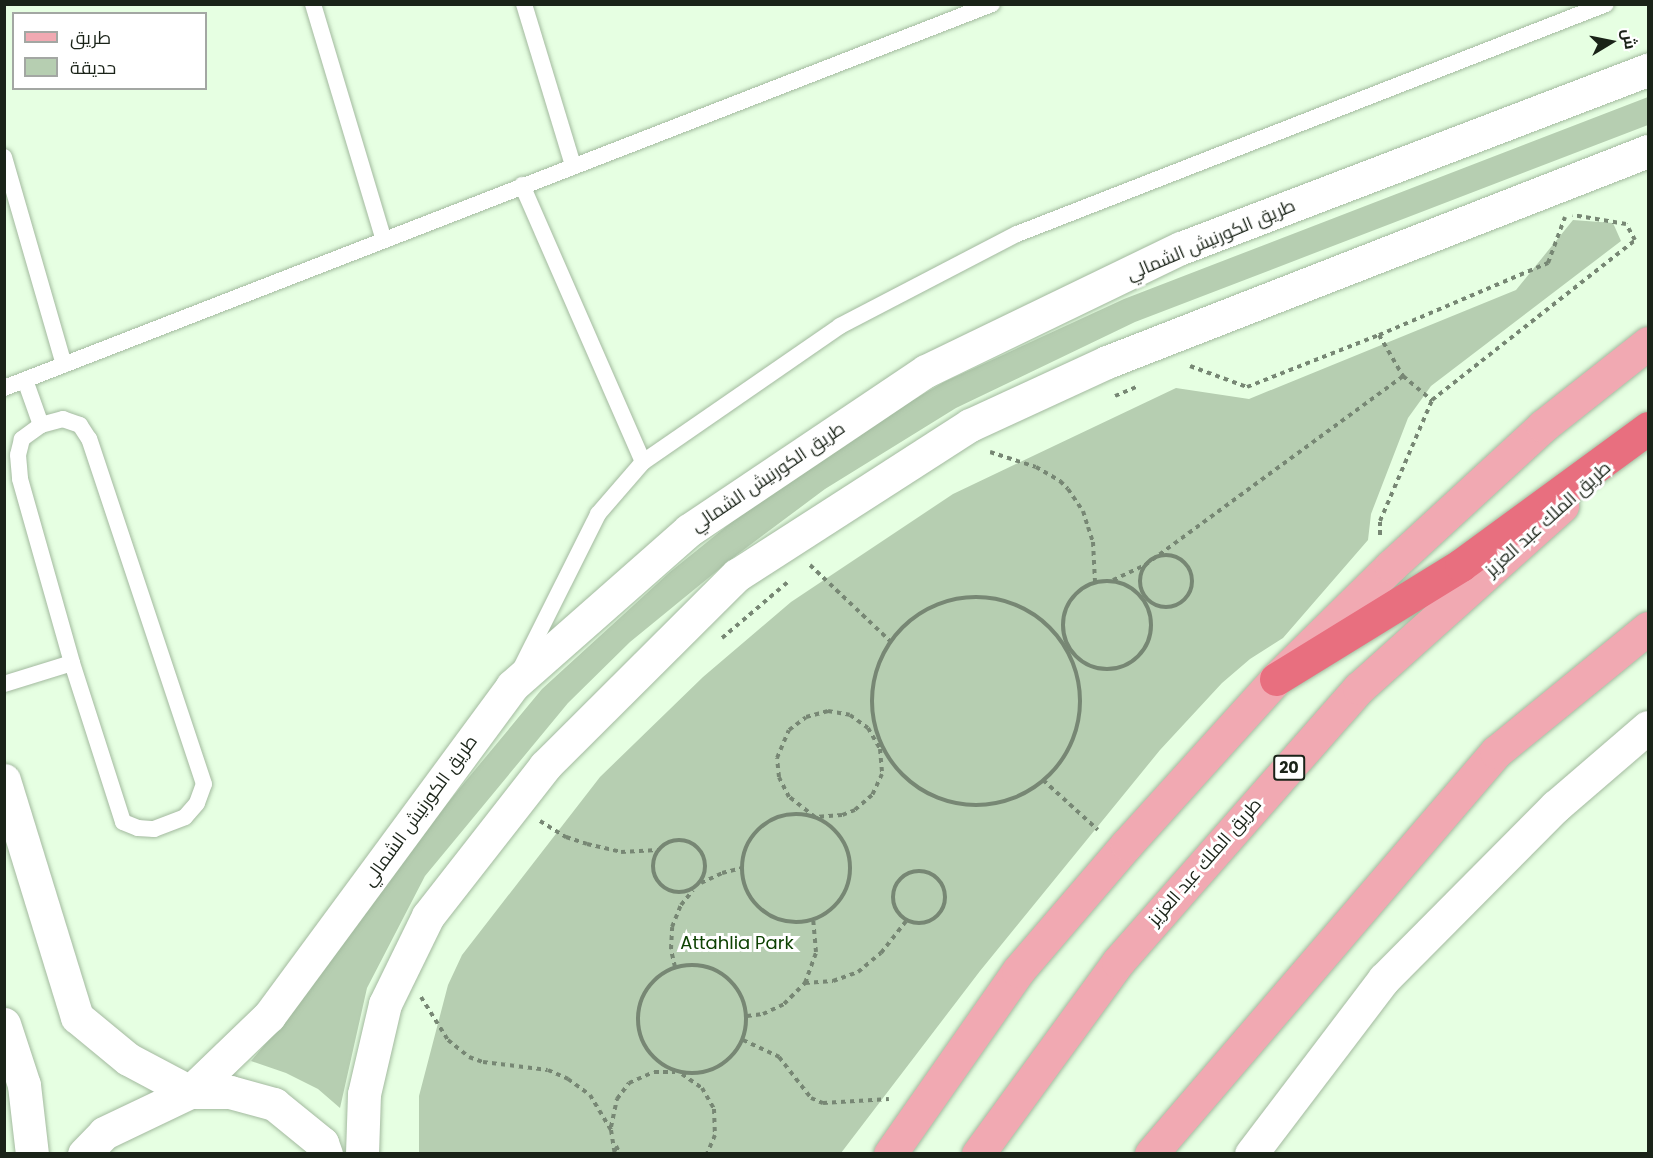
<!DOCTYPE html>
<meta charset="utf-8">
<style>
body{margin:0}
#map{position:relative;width:1653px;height:1158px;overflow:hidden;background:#e6ffe2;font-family:Poppins,Cairo,sans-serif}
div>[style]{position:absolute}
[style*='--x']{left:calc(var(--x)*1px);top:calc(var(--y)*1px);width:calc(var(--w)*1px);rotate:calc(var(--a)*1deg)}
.green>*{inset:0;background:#b6ceb1}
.path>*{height:4px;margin-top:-2px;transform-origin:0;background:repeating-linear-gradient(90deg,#778774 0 4.5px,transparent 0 9px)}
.path>.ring{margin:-2px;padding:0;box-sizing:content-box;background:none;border:4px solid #778774;border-radius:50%}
.roads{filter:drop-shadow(0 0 2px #a3ba9f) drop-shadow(0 0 2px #a3ba9f)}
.lane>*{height:16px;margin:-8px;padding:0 8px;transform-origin:8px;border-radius:8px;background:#fff}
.street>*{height:33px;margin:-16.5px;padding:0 16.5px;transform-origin:16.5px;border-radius:16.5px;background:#fff}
.secondary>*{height:33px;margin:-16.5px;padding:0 16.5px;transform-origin:16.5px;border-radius:16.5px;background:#fff}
.primary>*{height:33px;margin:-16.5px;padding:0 16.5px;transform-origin:16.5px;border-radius:16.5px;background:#f1a9b2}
.highway>*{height:33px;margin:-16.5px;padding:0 16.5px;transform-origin:16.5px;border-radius:16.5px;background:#e86f7f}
span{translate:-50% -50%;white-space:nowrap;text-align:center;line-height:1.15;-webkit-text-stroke:6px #fff;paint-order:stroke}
.shield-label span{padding:2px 4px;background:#fff;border:2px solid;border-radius:4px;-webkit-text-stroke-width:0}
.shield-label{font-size:16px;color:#1a2318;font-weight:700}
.street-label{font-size:18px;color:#1a2318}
.park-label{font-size:18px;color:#0e4203}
.frame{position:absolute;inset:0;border:6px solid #1a2318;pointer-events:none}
.legend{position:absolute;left:12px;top:12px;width:195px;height:78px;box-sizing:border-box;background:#fff;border:2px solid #a3a7a3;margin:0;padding:8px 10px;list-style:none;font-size:18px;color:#1a2318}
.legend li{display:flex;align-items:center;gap:12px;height:30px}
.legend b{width:30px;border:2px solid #a3a7a3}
.north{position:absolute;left:1581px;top:12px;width:60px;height:60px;-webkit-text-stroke:4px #fff;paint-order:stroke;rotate:80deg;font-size:16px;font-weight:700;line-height:24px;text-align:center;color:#1a2318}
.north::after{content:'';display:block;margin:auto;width:21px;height:27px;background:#1a2318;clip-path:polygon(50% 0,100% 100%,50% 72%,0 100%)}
</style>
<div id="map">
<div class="green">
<div style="clip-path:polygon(1648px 97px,1648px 125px,1135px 322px,956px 408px,825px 489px,734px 557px,630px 642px,568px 703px,425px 876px,367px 988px,340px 1108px,318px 1089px,286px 1073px,251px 1061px,299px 1004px,402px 858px,542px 689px,670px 572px,753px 505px,870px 425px,944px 382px,1124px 299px)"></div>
<div style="clip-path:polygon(1573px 220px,1613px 223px,1621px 241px,1431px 386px,1408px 418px,1371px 514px,1368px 540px,1283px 638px,1250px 659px,1222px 683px,1160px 750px,980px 971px,841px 1153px,419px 1153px,419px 1096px,448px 985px,462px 955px,600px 777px,703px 677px,791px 602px,953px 494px,1176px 388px,1249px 399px,1516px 290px)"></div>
</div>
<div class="path">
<div style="--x:1379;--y:335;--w:48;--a:59.7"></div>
<div style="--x:1403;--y:376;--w:38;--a:40"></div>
<div style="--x:1190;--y:366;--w:61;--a:20.2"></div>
<div style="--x:1247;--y:387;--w:142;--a:-21.5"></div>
<div style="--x:1379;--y:335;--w:184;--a:-23.1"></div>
<div style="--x:1548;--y:263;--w:49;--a:-69.7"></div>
<div style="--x:1115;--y:396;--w:23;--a:-23"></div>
<div style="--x:990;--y:452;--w:48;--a:18.1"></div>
<div style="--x:1036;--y:467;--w:28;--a:30"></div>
<div style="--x:1060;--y:481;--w:11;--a:45"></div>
<div style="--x:1068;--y:489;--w:27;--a:56"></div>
<div style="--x:1083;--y:511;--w:17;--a:73"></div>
<div style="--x:1088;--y:527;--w:16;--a:72"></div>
<div style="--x:1093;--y:542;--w:40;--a:87.1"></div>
<div style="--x:1380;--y:535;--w:14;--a:-90"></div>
<div style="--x:1380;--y:521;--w:132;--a:-66.7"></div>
<div style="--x:1432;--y:400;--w:258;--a:-38.2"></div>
<div style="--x:1635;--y:240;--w:18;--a:-119"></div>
<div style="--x:1626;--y:224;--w:54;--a:-170.4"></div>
<div class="ring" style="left:1140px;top:555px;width:48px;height:48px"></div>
<div style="--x:810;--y:565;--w:112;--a:43.5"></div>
<div style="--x:1113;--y:580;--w:35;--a:-25"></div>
<div style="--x:1145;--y:565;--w:320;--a:-36.2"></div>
<div class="ring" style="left:1063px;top:581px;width:84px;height:84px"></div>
<div class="ring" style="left:872px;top:597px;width:204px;height:204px"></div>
<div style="--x:722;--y:638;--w:88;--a:-40.4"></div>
<div style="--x:828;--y:711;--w:22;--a:10"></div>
<div style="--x:850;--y:715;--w:22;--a:36"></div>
<div style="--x:868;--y:728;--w:24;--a:60"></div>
<div style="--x:880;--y:749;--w:25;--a:85"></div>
<div style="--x:882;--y:774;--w:23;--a:115"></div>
<div style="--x:872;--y:795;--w:23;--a:139"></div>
<div style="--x:855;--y:810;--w:14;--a:159"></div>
<div style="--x:842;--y:815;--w:27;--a:176"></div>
<div style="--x:815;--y:817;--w:33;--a:-142"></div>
<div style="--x:789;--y:797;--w:22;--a:-117"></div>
<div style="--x:779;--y:777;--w:19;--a:-96"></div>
<div style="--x:777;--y:758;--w:30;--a:-67"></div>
<div style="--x:789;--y:730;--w:21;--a:-37"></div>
<div style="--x:806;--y:717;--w:23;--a:-15"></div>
<div style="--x:1043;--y:780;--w:74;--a:42.3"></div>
<div class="ring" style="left:742px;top:814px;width:104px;height:104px"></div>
<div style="--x:540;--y:821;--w:31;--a:32"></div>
<div style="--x:566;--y:837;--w:22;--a:18"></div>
<div style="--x:587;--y:844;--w:35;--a:13"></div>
<div style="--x:621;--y:852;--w:37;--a:-3"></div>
<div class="ring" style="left:653px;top:840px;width:48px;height:48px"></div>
<div class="ring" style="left:893px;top:871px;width:48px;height:48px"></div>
<div style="--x:701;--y:883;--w:23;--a:-25"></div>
<div style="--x:722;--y:873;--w:21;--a:-14"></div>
<div class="ring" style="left:638px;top:965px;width:104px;height:104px"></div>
<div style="--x:675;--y:967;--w:18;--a:-103"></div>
<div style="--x:671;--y:949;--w:22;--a:-87"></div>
<div style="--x:672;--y:927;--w:24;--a:-68"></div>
<div style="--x:681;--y:905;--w:19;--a:-51"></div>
<div style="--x:805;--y:983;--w:28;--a:-4"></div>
<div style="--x:833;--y:981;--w:27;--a:-20"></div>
<div style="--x:858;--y:972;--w:30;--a:-40"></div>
<div style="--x:881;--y:953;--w:42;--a:-51.8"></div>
<div style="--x:421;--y:997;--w:51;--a:57.9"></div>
<div style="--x:448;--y:1040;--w:27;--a:39"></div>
<div style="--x:469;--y:1057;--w:15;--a:20"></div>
<div style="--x:483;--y:1062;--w:65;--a:7"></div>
<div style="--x:548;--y:1070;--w:22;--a:24"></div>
<div style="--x:568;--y:1079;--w:27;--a:36"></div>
<div style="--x:590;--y:1095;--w:41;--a:59"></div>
<div style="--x:611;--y:1130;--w:24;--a:81"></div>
<div style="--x:747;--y:1016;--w:16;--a:-7"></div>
<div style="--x:763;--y:1014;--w:23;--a:-25"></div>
<div style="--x:784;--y:1004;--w:30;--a:-45"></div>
<div style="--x:805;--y:983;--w:33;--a:-70"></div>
<div style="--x:816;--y:952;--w:32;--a:-95"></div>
<div style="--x:743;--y:1040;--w:40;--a:25"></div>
<div style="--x:779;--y:1057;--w:52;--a:52"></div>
<div style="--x:811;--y:1098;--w:13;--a:23"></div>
<div style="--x:823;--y:1103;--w:66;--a:-3.5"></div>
<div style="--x:682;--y:1074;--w:24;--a:35"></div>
<div style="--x:702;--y:1088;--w:24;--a:60"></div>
<div style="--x:714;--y:1109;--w:26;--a:88"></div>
<div style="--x:715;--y:1135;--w:21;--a:113"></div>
<div style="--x:611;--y:1127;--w:29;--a:-78"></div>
<div style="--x:617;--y:1099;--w:20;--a:-53"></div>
<div style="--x:629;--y:1083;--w:27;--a:-24"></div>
<div style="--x:654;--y:1072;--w:21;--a:0"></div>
<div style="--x:616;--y:1146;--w:9;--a:63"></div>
</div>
<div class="roads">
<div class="lane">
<div style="--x:313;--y:4;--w:246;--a:73.3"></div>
<div style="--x:524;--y:4;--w:168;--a:73.1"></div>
<div style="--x:4;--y:157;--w:216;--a:73.9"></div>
<div style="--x:522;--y:185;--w:302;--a:66.4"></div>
<div style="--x:25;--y:380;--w:48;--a:70.4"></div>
<div style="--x:4;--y:388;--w:1060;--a:-21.24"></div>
<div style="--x:522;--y:666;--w:170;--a:-63.4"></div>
<div style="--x:598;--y:514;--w:69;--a:-49.1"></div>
<div style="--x:643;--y:462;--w:239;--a:-34.6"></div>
<div style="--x:840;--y:326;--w:199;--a:-27.5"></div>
<div style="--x:1017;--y:234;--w:632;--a:-21.33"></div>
<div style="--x:4;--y:684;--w:71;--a:-17.2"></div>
<div style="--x:72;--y:663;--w:167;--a:72.2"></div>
<div style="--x:123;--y:822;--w:16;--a:22"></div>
<div style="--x:138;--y:828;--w:16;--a:4"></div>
<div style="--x:154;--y:829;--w:33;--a:-21"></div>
<div style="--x:185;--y:817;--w:18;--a:-49"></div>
<div style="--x:197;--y:803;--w:20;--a:-70"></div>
<div style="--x:204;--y:784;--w:364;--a:-108.4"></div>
<div style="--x:89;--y:439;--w:17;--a:-123"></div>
<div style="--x:80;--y:425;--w:18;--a:-161"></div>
<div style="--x:63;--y:419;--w:23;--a:165"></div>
<div style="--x:41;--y:425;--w:24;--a:144"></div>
<div style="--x:22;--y:439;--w:16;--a:104"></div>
<div style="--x:18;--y:455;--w:24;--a:85"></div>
<div style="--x:20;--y:479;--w:191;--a:74.2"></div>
</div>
<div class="street">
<div style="--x:4;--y:780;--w:248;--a:72.9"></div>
<div style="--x:77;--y:1017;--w:66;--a:39.5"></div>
<div style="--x:128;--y:1059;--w:70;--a:28"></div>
<div style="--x:4;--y:1024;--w:64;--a:71.8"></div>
<div style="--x:24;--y:1085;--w:69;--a:83.4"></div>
</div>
<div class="secondary">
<div style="--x:190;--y:1092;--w:40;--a:0"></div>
<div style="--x:230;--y:1092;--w:46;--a:15.3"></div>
<div style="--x:274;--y:1104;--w:62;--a:39.1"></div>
<div style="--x:322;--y:1143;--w:12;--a:70"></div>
<div style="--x:84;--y:1154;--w:29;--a:-46"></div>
<div style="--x:104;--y:1133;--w:95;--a:-25.5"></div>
<div style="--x:190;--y:1092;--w:110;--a:-43.9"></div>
<div style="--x:269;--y:1016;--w:410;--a:-53.6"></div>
<div style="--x:512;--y:686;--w:236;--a:-41.4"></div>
<div style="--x:689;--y:530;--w:285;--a:-33.9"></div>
<div style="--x:926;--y:371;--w:283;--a:-25.8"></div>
<div style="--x:1181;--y:248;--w:500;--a:-20.9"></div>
<div style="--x:362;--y:1154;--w:60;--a:-88.1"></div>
<div style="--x:364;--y:1094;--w:92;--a:-76.9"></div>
<div style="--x:385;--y:1004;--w:98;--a:-64"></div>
<div style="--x:428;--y:916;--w:190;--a:-52"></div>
<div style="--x:545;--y:766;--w:271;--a:-44.9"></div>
<div style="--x:737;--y:575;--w:277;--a:-32.8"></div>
<div style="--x:970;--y:425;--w:151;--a:-24.7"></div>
<div style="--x:1107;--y:362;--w:581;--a:-21.31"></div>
<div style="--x:1251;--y:1154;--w:220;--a:-52.8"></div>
<div style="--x:1384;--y:979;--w:244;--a:-45.2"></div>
<div style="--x:1556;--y:806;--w:121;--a:-40.7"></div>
</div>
<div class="primary">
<div style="--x:890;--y:1154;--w:223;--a:-55"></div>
<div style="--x:1018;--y:971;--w:167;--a:-49.4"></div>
<div style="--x:1127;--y:844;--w:222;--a:-47.9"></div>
<div style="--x:1276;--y:679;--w:161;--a:-44.5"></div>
<div style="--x:1391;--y:566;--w:207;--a:-42.6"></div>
<div style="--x:1543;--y:426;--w:134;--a:-38.3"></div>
<div style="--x:978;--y:1154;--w:238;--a:-53.9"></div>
<div style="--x:1118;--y:962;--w:365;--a:-48.7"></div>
<div style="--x:1359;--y:688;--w:273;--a:-41.9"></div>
<div style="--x:1151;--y:1154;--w:530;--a:-49.36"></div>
<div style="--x:1496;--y:752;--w:196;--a:-39.2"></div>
</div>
<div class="highway">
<div style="--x:1276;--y:679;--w:217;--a:-31.6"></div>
<div style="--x:1461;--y:565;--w:232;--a:-36.2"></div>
</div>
</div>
<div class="shield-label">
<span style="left:1289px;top:768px">20</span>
</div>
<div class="street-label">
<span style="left:1211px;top:240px;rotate:-23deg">طريق الكورنيش الشمالي</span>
<span style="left:768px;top:477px;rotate:-34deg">طريق الكورنيش الشمالي</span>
<span style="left:1548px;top:519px;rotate:-42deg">طريق الملك عبد العزيز</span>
<span style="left:420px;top:811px;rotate:-54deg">طريق الكورنيش الشمالي</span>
<span style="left:1205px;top:862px;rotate:-49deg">طريق الملك عبد العزيز</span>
</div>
<div class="park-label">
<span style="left:737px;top:943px">Attahlia Park</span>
</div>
<div class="frame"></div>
<ul class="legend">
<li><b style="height:8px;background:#f1a9b2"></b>طريق</li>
<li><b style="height:16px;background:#b6ceb1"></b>حديقة</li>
</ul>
<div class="north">ش</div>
</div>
